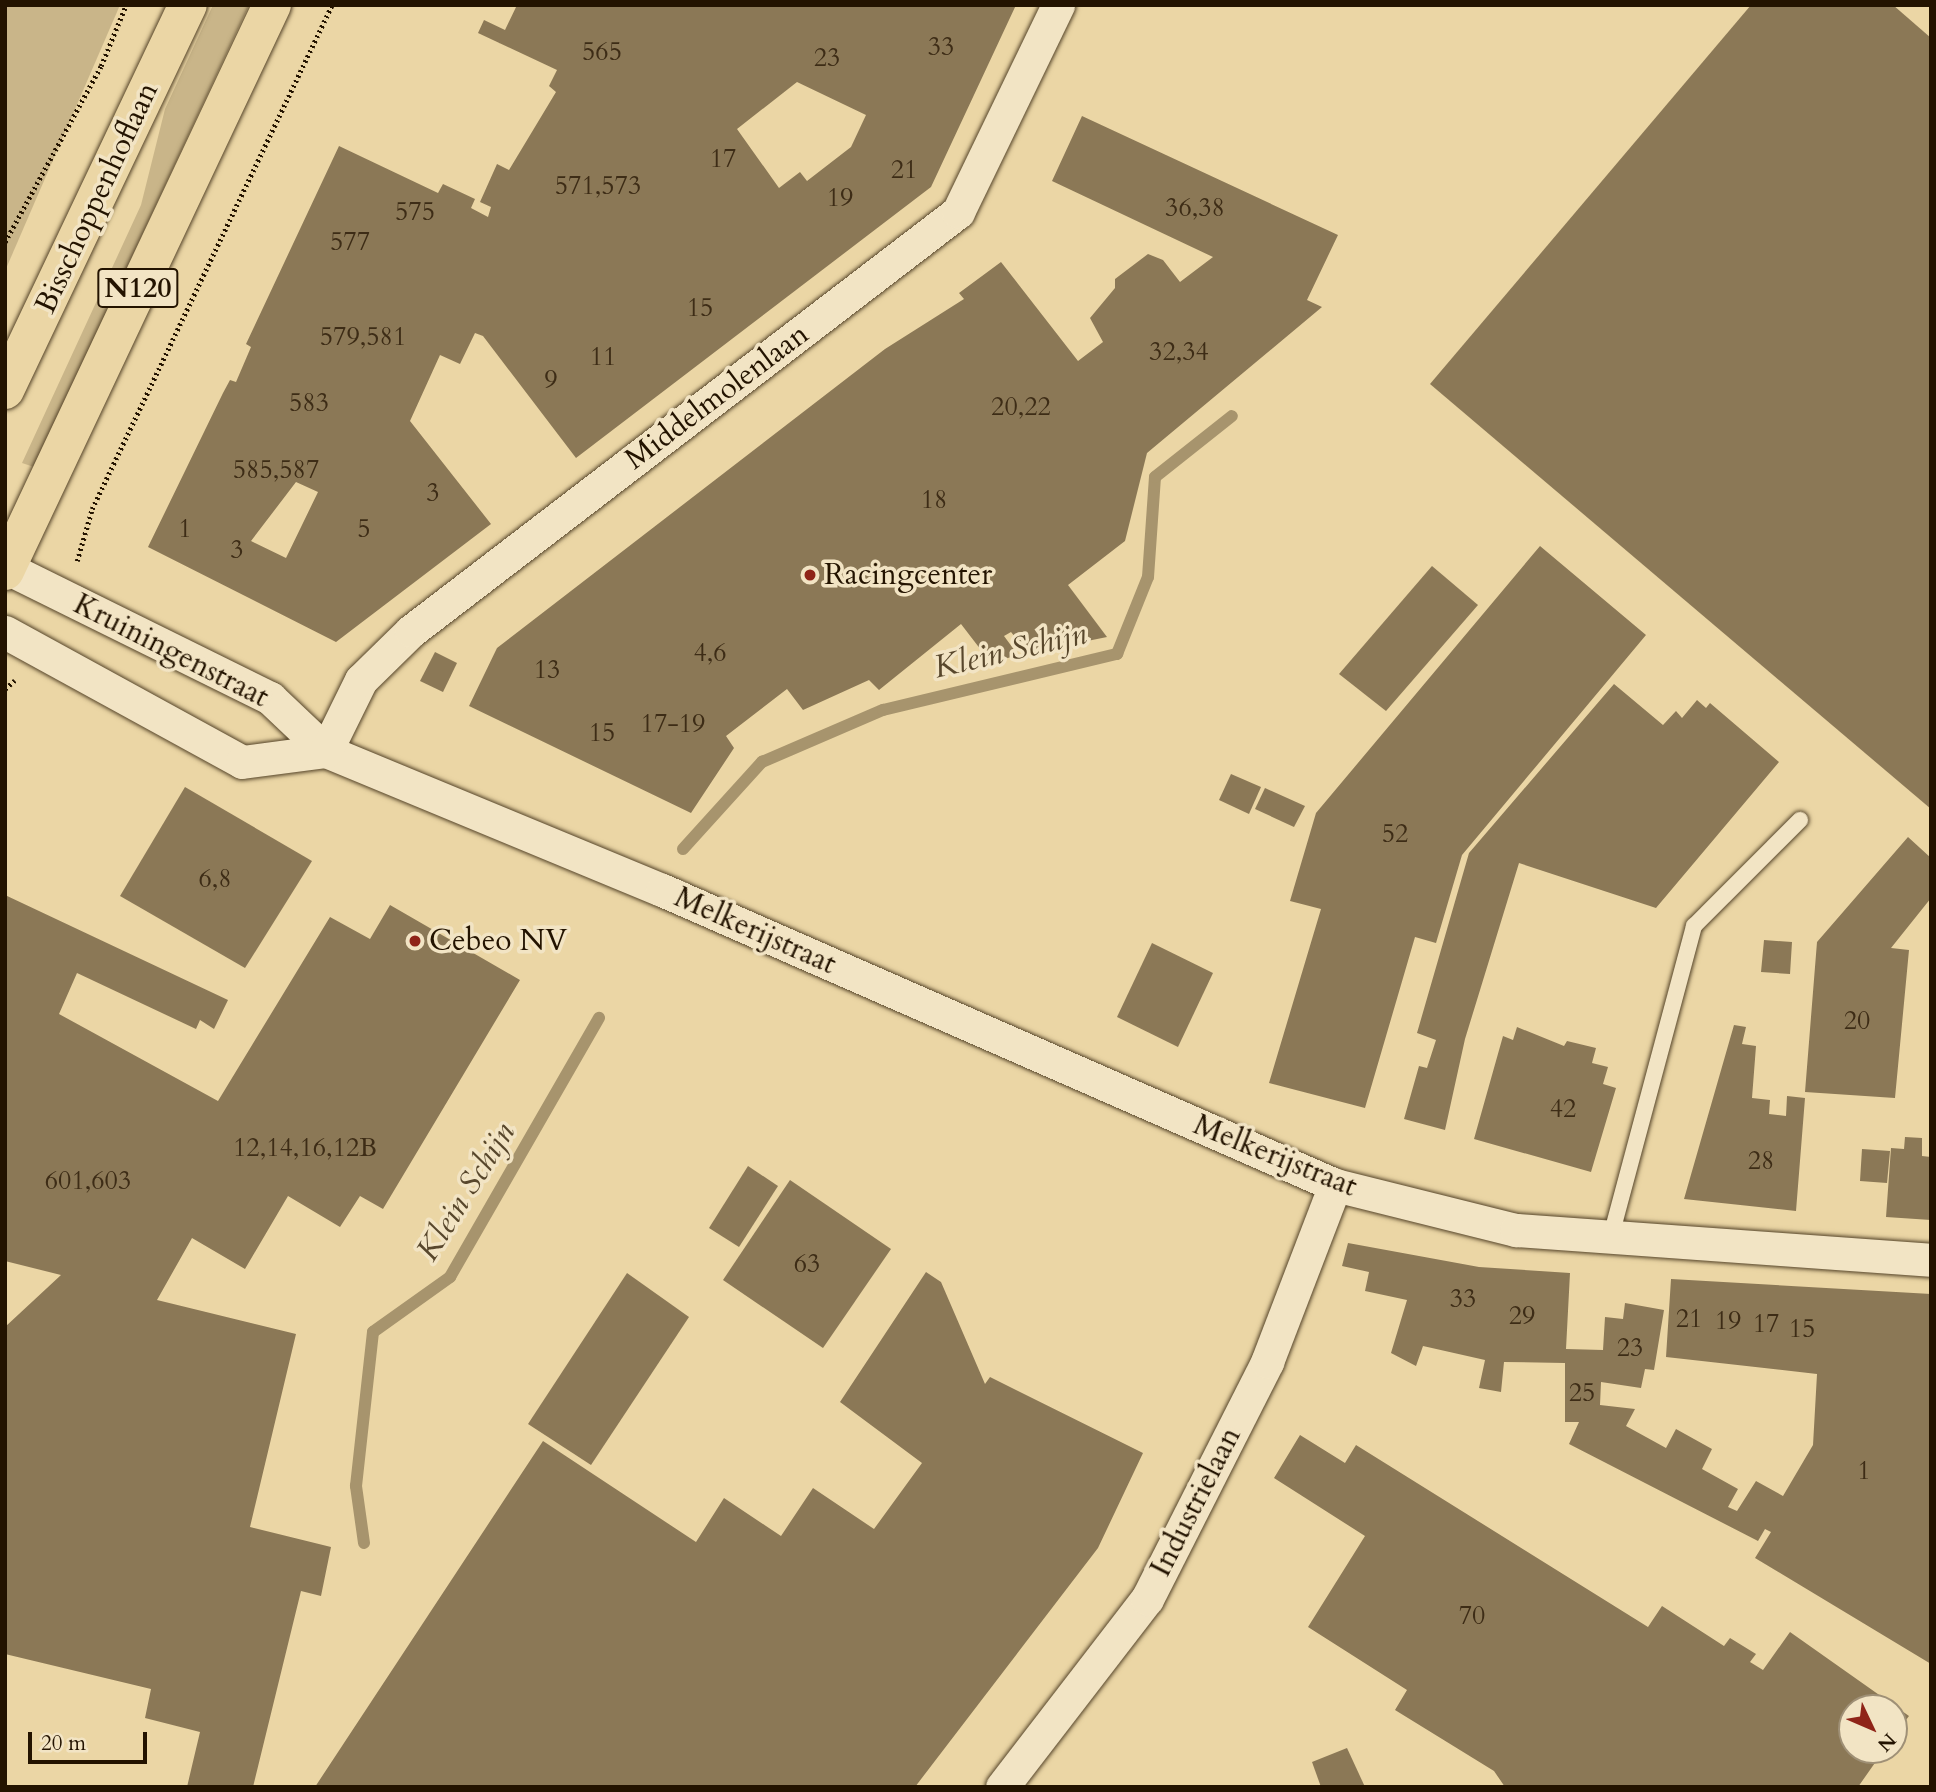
<!DOCTYPE html>
<style>
body{margin:0}
#map{position:relative;width:1936px;height:1792px;overflow:hidden;background:#ebd6a5;font-family:Cardo,serif}
div>[style]{position:absolute}
[style*='--x']{left:calc(var(--x)*1px);top:calc(var(--y)*1px);width:calc(var(--w)*1px);rotate:calc(var(--a)*1deg)}
.green>*{inset:0;background:#c9b589}
.stream>*{height:12px;margin:-6px;padding:0 6px;transform-origin:6px;border-radius:6px;background:#a7946d}
.building>*{inset:0;background:#8b7856}
.path>*{height:4.5px;margin-top:-2.25px;transform-origin:0;background:repeating-linear-gradient(90deg,#231300 0 2px,transparent 0 5.5px)}
.roads{filter:drop-shadow(0 0 2px #554429) drop-shadow(0 0 2px #554429)}
.lane>*{height:16px;margin:-8px;padding:0 8px;transform-origin:8px;border-radius:8px;background:#f2e4c4}
.street>*{height:33px;margin:-16.5px;padding:0 16.5px;transform-origin:16.5px;border-radius:16.5px;background:#f2e4c4}
.primary>*{height:38px;margin:-19px;padding:0 19px;transform-origin:19px;border-radius:19px;background:#ebd6a5}
.dots>*{width:19px;height:19px;translate:-50% -50%;box-sizing:border-box;border:4px solid #f2e4c4;border-radius:50%}
span{translate:-50% -50%;white-space:nowrap;text-align:center;line-height:1.15;-webkit-text-stroke:7px #f2e4c4;paint-order:stroke}
.number-label{font-size:26px;color:#3d2c16}
.number-label span{-webkit-text-stroke-width:0}
.shield-label span{padding:2px 5px;background:#f2e4c4;border:2px solid;border-radius:5px;-webkit-text-stroke-width:0}
.shield-label{font-size:28px;color:#231300;font-weight:700}
.street-label{font-size:30px;color:#231300}
.poi-label{font-size:30px;color:#231300}
.left{translate:0 -50%;text-align:left}
.water-label{font-size:32px;color:#58472c;font-style:italic}
.frame{position:absolute;inset:0;border:7px solid #231300;pointer-events:none}
.north{position:absolute;left:1838px;top:1694px;width:70px;height:70px;box-sizing:border-box;background:#f2e4c4;border:2px solid #9f9076;border-radius:50%;rotate:134deg;font-size:19px;font-weight:700;line-height:28px;text-align:center;color:#231300}
.north::after{content:'';display:block;margin:auto;width:24px;height:32px;background:#8f2418;clip-path:polygon(50% 0,100% 100%,50% 72%,0 100%)}
.scale{position:absolute;left:28px;top:1732px;width:119px;height:32px;box-sizing:border-box;border:4px solid #231300;border-top:0;padding-left:9px;font-size:21px;line-height:24px;white-space:nowrap;color:#231300;-webkit-text-stroke:5px #f2e4c4;paint-order:stroke}
</style>
<div id="map">
<div class="green">
<div style="clip-path:polygon(5px 5px,120px 5px,5px 271px)"></div>
<div style="clip-path:polygon(213px 5px,249px 5px,34px 467px,22px 463px,141px 205px,165px 109px)"></div>
</div>
<div class="stream">
<div style="--x:683;--y:849;--w:118;--a:-47.8"></div>
<div style="--x:762;--y:762;--w:132;--a:-23.3"></div>
<div style="--x:883;--y:710;--w:241;--a:-13.5"></div>
<div style="--x:1117;--y:654;--w:83;--a:-68.1"></div>
<div style="--x:1148;--y:577;--w:100;--a:-86"></div>
<div style="--x:1155;--y:477;--w:98;--a:-38.4"></div>
<div style="--x:364;--y:1543;--w:58;--a:-98"></div>
<div style="--x:356;--y:1486;--w:155;--a:-83.7"></div>
<div style="--x:373;--y:1332;--w:95;--a:-35.5"></div>
<div style="--x:450;--y:1277;--w:299;--a:-60.1"></div>
</div>
<div class="building">
<div style="clip-path:polygon(evenodd,517px 5px,1016px 5px,931px 187px,576px 458px,483px 336px,475px 333px,460px 364px,440px 355px,410px 421px,491px 524px,336px 642px,148px 547px,223px 393px,230px 380px,236px 382px,251px 347px,246px 344px,339px 146px,438px 193px,443px 184px,475px 199px,471px 208px,488px 217px,491px 207px,480px 202px,497px 164px,509px 170px,556px 92px,549px 86px,557px 70px,478px 33px,484px 20px,505px 30px,517px 5px,797px 82px,866px 115px,851px 147px,807px 181px,800px 172px,779px 188px,737px 129px,797px 82px,517px 5px,296px 482px,318px 492px,286px 558px,251px 541px,296px 482px)"></div>
<div style="clip-path:polygon(1751px 5px,1893px 5px,1931px 38px,1931px 809px,1430px 384px)"></div>
<div style="clip-path:polygon(1082px 116px,1338px 235px,1307px 300px,1322px 307px,1147px 453px,1125px 541px,1068px 585px,1107px 637px,1028px 653px,1011px 632px,1004px 636px,1018px 655px,991px 663px,961px 624px,879px 690px,869px 680px,803px 710px,787px 689px,726px 736px,734px 748px,691px 813px,469px 706px,497px 648px,885px 349px,964px 299px,959px 293px,1001px 262px,1078px 361px,1103px 342px,1090px 318px,1115px 288px,1115px 279px,1148px 254px,1163px 260px,1180px 282px,1213px 257px,1052px 181px)"></div>
<div style="clip-path:polygon(1540px 546px,1646px 635px,1462px 855px,1436px 943px,1415px 937px,1365px 1108px,1269px 1083px,1321px 909px,1290px 901px,1316px 813px)"></div>
<div style="clip-path:polygon(1432px 566px,1478px 605px,1386px 711px,1339px 674px)"></div>
<div style="clip-path:polygon(435px 652px,457px 663px,443px 692px,420px 681px)"></div>
<div style="clip-path:polygon(1614px 684px,1663px 725px,1676px 711px,1682px 718px,1697px 700px,1706px 708px,1710px 703px,1779px 762px,1656px 908px,1519px 863px,1465px 1039px,1445px 1130px,1404px 1119px,1419px 1066px,1427px 1068px,1436px 1040px,1417px 1033px,1469px 853px)"></div>
<div style="clip-path:polygon(1231px 774px,1261px 787px,1249px 814px,1219px 800px)"></div>
<div style="clip-path:polygon(185px 787px,312px 861px,245px 968px,120px 896px)"></div>
<div style="clip-path:polygon(1265px 788px,1305px 806px,1294px 827px,1255px 809px)"></div>
<div style="clip-path:polygon(1908px 837px,1931px 858px,1931px 898px,1891px 948px,1909px 950px,1895px 1098px,1805px 1092px,1817px 942px)"></div>
<div style="clip-path:polygon(5px 895px,228px 1000px,214px 1029px,200px 1020px,196px 1029px,77px 973px,59px 1014px,218px 1101px,330px 917px,370px 939px,390px 905px,520px 980px,383px 1209px,360px 1196px,340px 1227px,288px 1196px,245px 1269px,192px 1238px,157px 1300px,296px 1334px,250px 1527px,331px 1547px,321px 1596px,301px 1591px,253px 1787px,187px 1787px,200px 1732px,145px 1718px,151px 1689px,5px 1654px,5px 1327px,61px 1275px,5px 1261px)"></div>
<div style="clip-path:polygon(1764px 940px,1792px 942px,1790px 974px,1761px 972px)"></div>
<div style="clip-path:polygon(1152px 943px,1213px 973px,1178px 1047px,1117px 1017px)"></div>
<div style="clip-path:polygon(1734px 1025px,1746px 1027px,1742px 1044px,1756px 1046px,1752px 1098px,1770px 1100px,1769px 1114px,1786px 1116px,1787px 1096px,1805px 1098px,1796px 1211px,1684px 1199px)"></div>
<div style="clip-path:polygon(1517px 1027px,1564px 1046px,1567px 1041px,1596px 1048px,1592px 1063px,1608px 1067px,1603px 1084px,1616px 1088px,1591px 1172px,1474px 1139px,1503px 1036px,1513px 1040px)"></div>
<div style="clip-path:polygon(1905px 1137px,1922px 1138px,1922px 1156px,1931px 1157px,1931px 1220px,1886px 1217px,1891px 1148px,1904px 1149px)"></div>
<div style="clip-path:polygon(1862px 1149px,1890px 1151px,1887px 1183px,1860px 1181px)"></div>
<div style="clip-path:polygon(748px 1166px,778px 1186px,739px 1247px,709px 1228px)"></div>
<div style="clip-path:polygon(790px 1180px,891px 1249px,823px 1348px,723px 1280px)"></div>
<div style="clip-path:polygon(1348px 1243px,1479px 1267px,1570px 1273px,1566px 1349px,1603px 1350px,1605px 1317px,1623px 1319px,1625px 1303px,1664px 1310px,1654px 1370px,1645px 1369px,1641px 1388px,1601px 1382px,1600px 1405px,1635px 1409px,1626px 1426px,1666px 1448px,1676px 1429px,1712px 1449px,1702px 1469px,1738px 1489px,1728px 1507px,1737px 1511px,1756px 1481px,1783px 1496px,1813px 1445px,1817px 1374px,1666px 1357px,1671px 1279px,1931px 1294px,1931px 1664px,1755px 1558px,1771px 1532px,1765px 1529px,1758px 1541px,1569px 1444px,1579px 1422px,1565px 1422px,1565px 1363px,1504px 1362px,1501px 1392px,1479px 1388px,1485px 1360px,1423px 1346px,1416px 1366px,1391px 1353px,1407px 1300px,1365px 1291px,1369px 1272px,1342px 1266px)"></div>
<div style="clip-path:polygon(926px 1272px,941px 1282px,985px 1384px,990px 1377px,1143px 1453px,1098px 1548px,915px 1787px,315px 1787px,543px 1441px,696px 1542px,724px 1498px,781px 1536px,813px 1488px,874px 1529px,922px 1463px,840px 1402px)"></div>
<div style="clip-path:polygon(627px 1273px,689px 1317px,591px 1465px,528px 1424px)"></div>
<div style="clip-path:polygon(1300px 1435px,1345px 1463px,1356px 1445px,1648px 1627px,1662px 1606px,1724px 1646px,1730px 1638px,1756px 1654px,1750px 1662px,1763px 1670px,1790px 1632px,1909px 1716px,1894px 1736px,1894px 1708px,1852px 1708px,1852px 1750px,1884px 1750px,1858px 1787px,1505px 1787px,1494px 1771px,1395px 1710px,1407px 1690px,1308px 1627px,1365px 1536px,1274px 1478px)"></div>
<div style="clip-path:polygon(1347px 1748px,1365px 1787px,1321px 1787px,1312px 1762px)"></div>
</div>
<div class="path">
<div style="--x:5;--y:242;--w:200;--a:-61.4"></div>
<div style="--x:101;--y:66;--w:66;--a:-67.7"></div>
<div style="--x:77;--y:561;--w:54;--a:-73.9"></div>
<div style="--x:92;--y:509;--w:558;--a:-64.54"></div>
<div style="--x:5;--y:689;--w:13;--a:-42"></div>
</div>
<div class="roads">
<div class="lane">
<div style="--x:1612;--y:1232;--w:317;--a:-75"></div>
<div style="--x:1694;--y:926;--w:150;--a:-45"></div>
</div>
<div class="street">
<div style="--x:5;--y:567;--w:296;--a:26.3"></div>
<div style="--x:270;--y:698;--w:77;--a:43.4"></div>
<div style="--x:326;--y:751;--w:364;--a:22.5"></div>
<div style="--x:662;--y:890;--w:735;--a:23.67"></div>
<div style="--x:1335;--y:1185;--w:187;--a:14"></div>
<div style="--x:1516;--y:1230;--w:416;--a:4.1"></div>
<div style="--x:5;--y:632;--w:270;--a:28.7"></div>
<div style="--x:242;--y:762;--w:85;--a:-7.5"></div>
<div style="--x:326;--y:751;--w:79;--a:-63.8"></div>
<div style="--x:361;--y:680;--w:70;--a:-44.4"></div>
<div style="--x:411;--y:631;--w:689;--a:-37.45"></div>
<div style="--x:958;--y:212;--w:230;--a:-64.2"></div>
<div style="--x:1002;--y:1787;--w:237;--a:-52.4"></div>
<div style="--x:1147;--y:1599;--w:266;--a:-63.1"></div>
<div style="--x:1267;--y:1362;--w:190;--a:-69"></div>
</div>
<div class="primary">
<div style="--x:5;--y:390;--w:426;--a:-64.6"></div>
<div style="--x:5;--y:571;--w:626;--a:-64.75"></div>
</div>
</div>
<div class="dots">
<div style="left:810px;top:575px;background:#8f2418"></div>
<div style="left:415px;top:941px;background:#8f2418"></div>
</div>
<div class="number-label">
<span style="left:941px;top:47px">33</span>
<span style="left:602px;top:52px">565</span>
<span style="left:827px;top:58px">23</span>
<span style="left:723px;top:159px">17</span>
<span style="left:904px;top:170px">21</span>
<span style="left:598px;top:186px">571,573</span>
<span style="left:840px;top:198px">19</span>
<span style="left:1195px;top:208px">36,38</span>
<span style="left:415px;top:212px">575</span>
<span style="left:350px;top:242px">577</span>
<span style="left:700px;top:308px">15</span>
<span style="left:363px;top:337px">579,581</span>
<span style="left:1179px;top:352px">32,34</span>
<span style="left:603px;top:357px">11</span>
<span style="left:551px;top:380px">9</span>
<span style="left:309px;top:403px">583</span>
<span style="left:1021px;top:407px">20,22</span>
<span style="left:276px;top:470px">585,587</span>
<span style="left:433px;top:493px">3</span>
<span style="left:934px;top:500px">18</span>
<span style="left:185px;top:529px">1</span>
<span style="left:364px;top:529px">5</span>
<span style="left:237px;top:550px">3</span>
<span style="left:710px;top:653px">4,6</span>
<span style="left:547px;top:670px">13</span>
<span style="left:673px;top:724px">17-19</span>
<span style="left:602px;top:733px">15</span>
<span style="left:1395px;top:834px">52</span>
<span style="left:215px;top:879px">6,8</span>
<span style="left:1857px;top:1021px">20</span>
<span style="left:1563px;top:1109px">42</span>
<span style="left:305px;top:1148px">12,14,16,12B</span>
<span style="left:1761px;top:1161px">28</span>
<span style="left:88px;top:1181px">601,603</span>
<span style="left:807px;top:1264px">63</span>
<span style="left:1463px;top:1299px">33</span>
<span style="left:1522px;top:1316px">29</span>
<span style="left:1689px;top:1319px">21</span>
<span style="left:1728px;top:1321px">19</span>
<span style="left:1766px;top:1324px">17</span>
<span style="left:1802px;top:1329px">15</span>
<span style="left:1630px;top:1348px">23</span>
<span style="left:1582px;top:1393px">25</span>
<span style="left:1864px;top:1471px">1</span>
<span style="left:1472px;top:1616px">70</span>
</div>
<div class="shield-label">
<span style="left:138px;top:288px">N120</span>
</div>
<div class="street-label">
<span style="left:97px;top:198px;rotate:-65deg">Bisschoppenhoflaan</span>
<span style="left:717px;top:397px;rotate:-37deg">Middelmolenlaan</span>
<span style="left:171px;top:651px;rotate:27deg">Kruiningenstraat</span>
<span style="left:755px;top:931px;rotate:24deg">Melkerijstraat</span>
<span style="left:1275px;top:1156px;rotate:22deg">Melkerijstraat</span>
<span style="left:1196px;top:1502px;rotate:-63deg">Industrielaan</span>
</div>
<div class="poi-label">
<span class="left" style="left:824px;top:575px">Racingcenter</span>
<span class="left" style="left:429px;top:941px">Cebeo NV</span>
</div>
<div class="water-label">
<span style="left:1010px;top:651px;rotate:-13deg">Klein Schijn</span>
<span style="left:466px;top:1192px;rotate:-58deg">Klein Schijn</span>
</div>
<div class="frame"></div>
<div class="north">N</div>
<div class="scale">20 m</div>
</div>
